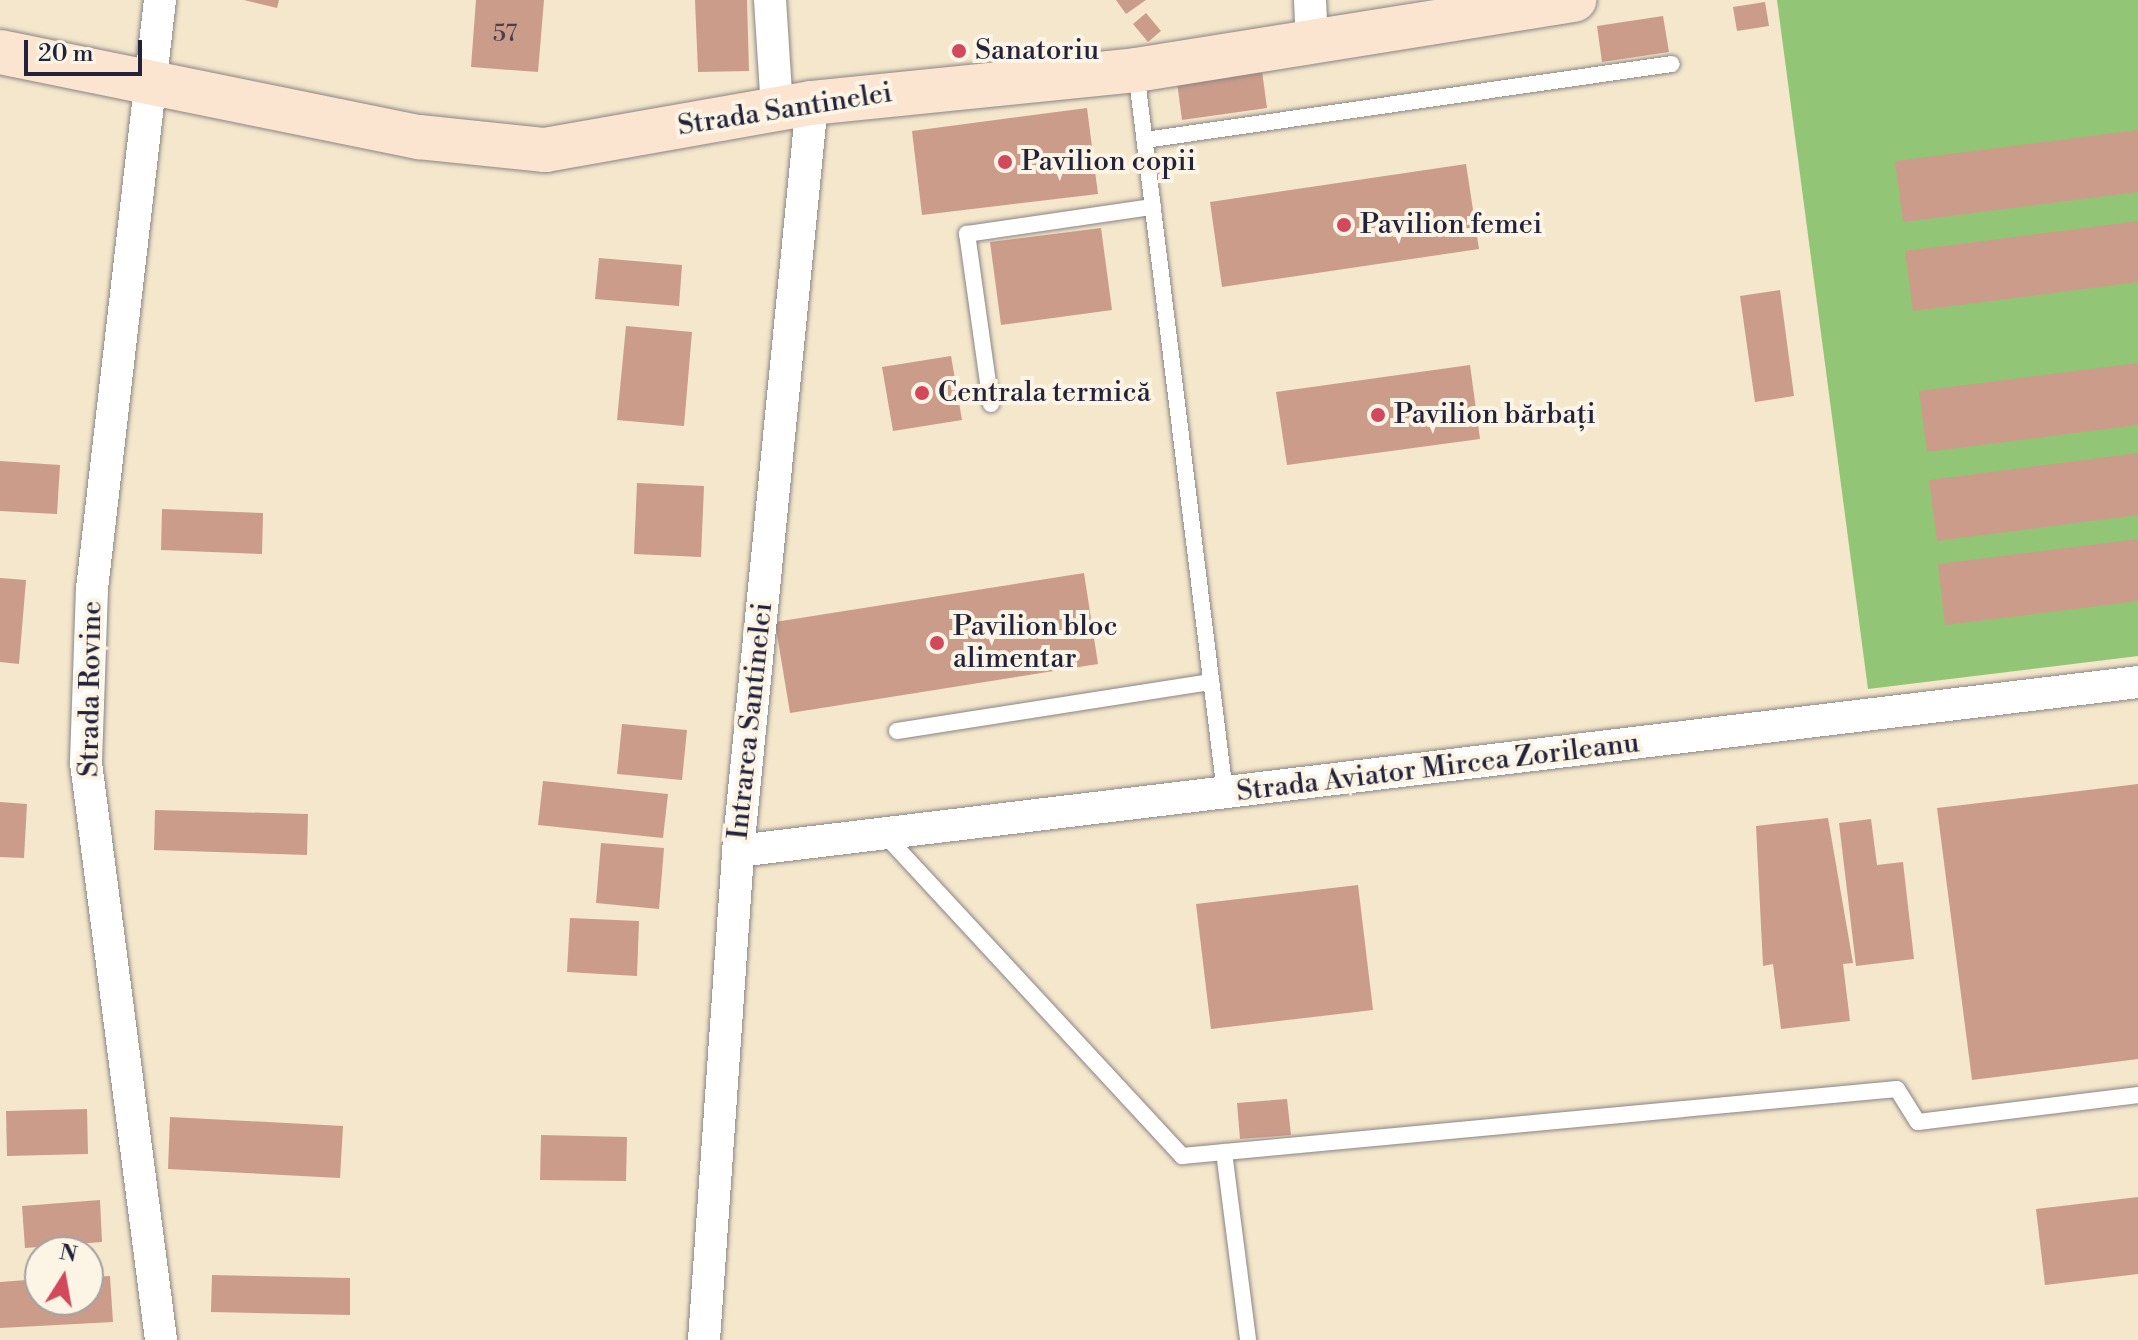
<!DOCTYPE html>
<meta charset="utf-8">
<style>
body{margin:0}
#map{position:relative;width:2138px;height:1340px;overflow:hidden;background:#f4e7cc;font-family:"Libre Bodoni",serif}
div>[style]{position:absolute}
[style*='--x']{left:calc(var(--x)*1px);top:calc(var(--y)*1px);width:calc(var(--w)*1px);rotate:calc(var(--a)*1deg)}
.green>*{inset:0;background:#92c575}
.building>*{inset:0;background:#cc9c8a}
.roads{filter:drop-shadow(0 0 2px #8b8484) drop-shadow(0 0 2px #8b8484)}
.lane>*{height:16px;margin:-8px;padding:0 8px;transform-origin:8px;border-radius:8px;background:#fff}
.street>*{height:32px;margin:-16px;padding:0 16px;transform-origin:16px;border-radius:16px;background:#fff}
.secondary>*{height:44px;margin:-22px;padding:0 22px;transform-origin:22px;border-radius:22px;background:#fce5d0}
.dots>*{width:22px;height:22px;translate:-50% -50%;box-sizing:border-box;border:4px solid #fcf5e5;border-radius:50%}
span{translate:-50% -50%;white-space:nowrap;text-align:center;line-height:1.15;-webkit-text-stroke:8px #fcf5e5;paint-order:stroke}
.number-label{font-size:24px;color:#4c404f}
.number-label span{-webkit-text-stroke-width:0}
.poi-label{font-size:28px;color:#22223b}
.left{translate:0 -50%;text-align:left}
.street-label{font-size:28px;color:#22223b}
.north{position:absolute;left:24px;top:1236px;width:80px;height:80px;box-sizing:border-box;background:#fcf5e5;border:2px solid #a5a1a1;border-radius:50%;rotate:11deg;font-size:22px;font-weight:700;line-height:32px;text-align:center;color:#22223b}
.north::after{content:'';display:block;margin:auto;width:28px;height:36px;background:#d1495b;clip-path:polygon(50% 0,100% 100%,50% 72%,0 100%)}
.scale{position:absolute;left:24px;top:40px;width:118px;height:36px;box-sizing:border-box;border:4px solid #22223b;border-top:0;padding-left:10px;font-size:24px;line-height:28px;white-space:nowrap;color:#22223b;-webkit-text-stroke:6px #fcf5e5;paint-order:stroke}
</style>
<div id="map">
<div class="green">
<div style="clip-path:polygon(1777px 0,2138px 0,2138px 656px,1868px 689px)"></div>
</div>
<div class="building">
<div style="clip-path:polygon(244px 0,279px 0,277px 8px)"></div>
<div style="clip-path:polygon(476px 0,544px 0,538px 72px,471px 67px)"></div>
<div style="clip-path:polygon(695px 0,747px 0,749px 71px,698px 72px)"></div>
<div style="clip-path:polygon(1116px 0,1146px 0,1126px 14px)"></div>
<div style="clip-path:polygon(1765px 2px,1769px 26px,1737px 31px,1733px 7px)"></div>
<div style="clip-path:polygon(1146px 13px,1161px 31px,1148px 42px,1133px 24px)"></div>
<div style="clip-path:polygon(1663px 16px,1669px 52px,1602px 62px,1597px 26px)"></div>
<div style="clip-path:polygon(1262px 71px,1267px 108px,1182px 120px,1177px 82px)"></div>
<div style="clip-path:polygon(1087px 108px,1098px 194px,922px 215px,912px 131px)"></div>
<div style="clip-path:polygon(2138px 130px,2138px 192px,1903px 222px,1895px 161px)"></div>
<div style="clip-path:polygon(1466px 164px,1479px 249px,1222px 287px,1210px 202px)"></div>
<div style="clip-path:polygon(2138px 221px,2138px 282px,1913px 311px,1905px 251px)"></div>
<div style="clip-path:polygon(1101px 228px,1112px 310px,1001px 325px,990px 242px)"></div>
<div style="clip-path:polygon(599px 258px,682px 265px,679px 306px,595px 299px)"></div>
<div style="clip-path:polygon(1780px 290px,1794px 396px,1755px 402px,1740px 296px)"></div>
<div style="clip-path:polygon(626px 326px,692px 332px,684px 426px,617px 420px)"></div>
<div style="clip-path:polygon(951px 356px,962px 420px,893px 431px,882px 367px)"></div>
<div style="clip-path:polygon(2138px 363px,2138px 425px,1927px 452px,1919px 391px)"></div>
<div style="clip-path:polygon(1470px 365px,1480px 439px,1287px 465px,1276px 392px)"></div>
<div style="clip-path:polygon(2138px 453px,2138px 515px,1937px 541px,1929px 480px)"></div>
<div style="clip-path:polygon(0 461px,60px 465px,57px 514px,0 511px)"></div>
<div style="clip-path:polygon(637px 483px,704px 486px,701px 557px,634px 554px)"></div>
<div style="clip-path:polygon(162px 509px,263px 513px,262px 554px,161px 550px)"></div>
<div style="clip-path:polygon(2138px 539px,2138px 601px,1945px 625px,1938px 564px)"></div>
<div style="clip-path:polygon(1084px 573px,1098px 664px,790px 713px,775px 622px)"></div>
<div style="clip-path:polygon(0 578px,26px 580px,19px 664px,0 662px)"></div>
<div style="clip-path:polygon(622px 724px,687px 730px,682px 780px,617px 774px)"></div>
<div style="clip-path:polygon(543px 781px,668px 794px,663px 838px,538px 825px)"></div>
<div style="clip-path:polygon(2138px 784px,2138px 1059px,1972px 1080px,1937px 808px)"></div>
<div style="clip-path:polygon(0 802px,27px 804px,24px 858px,0 857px)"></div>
<div style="clip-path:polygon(155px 810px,308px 814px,307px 855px,154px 850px)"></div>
<div style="clip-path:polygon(1828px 818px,1853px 963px,1843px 964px,1850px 1021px,1781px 1029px,1773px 964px,1763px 966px,1756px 826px)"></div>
<div style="clip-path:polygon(1871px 819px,1877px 865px,1903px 862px,1914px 959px,1856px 966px,1839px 823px)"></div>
<div style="clip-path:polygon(601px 843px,664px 848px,659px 909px,596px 903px)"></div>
<div style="clip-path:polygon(1358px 885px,1373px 1010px,1211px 1029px,1196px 904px)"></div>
<div style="clip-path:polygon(570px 918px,639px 921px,637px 976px,567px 972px)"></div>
<div style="clip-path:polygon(1287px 1099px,1291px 1135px,1240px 1139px,1237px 1103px)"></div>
<div style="clip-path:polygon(87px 1109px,88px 1154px,7px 1156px,6px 1111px)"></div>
<div style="clip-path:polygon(170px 1117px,343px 1126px,340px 1178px,168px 1169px)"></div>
<div style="clip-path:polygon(541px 1135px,627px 1137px,626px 1181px,540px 1180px)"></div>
<div style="clip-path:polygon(2138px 1197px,2138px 1274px,2045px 1285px,2036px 1209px)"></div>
<div style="clip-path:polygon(100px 1200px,102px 1242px,25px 1248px,22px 1206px)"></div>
<div style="clip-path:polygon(212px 1275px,350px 1278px,350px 1315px,211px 1312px)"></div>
<div style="clip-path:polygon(110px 1276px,113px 1322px,0 1328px,0 1282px,40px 1279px,40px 1300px,88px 1300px,88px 1277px)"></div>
</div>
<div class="roads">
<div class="lane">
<div style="--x:1136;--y:71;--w:727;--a:82.97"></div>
<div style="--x:1145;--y:140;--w:532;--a:-8.21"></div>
<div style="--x:991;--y:404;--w:172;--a:-98"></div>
<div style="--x:967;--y:234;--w:188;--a:-8.3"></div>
<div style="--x:897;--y:731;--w:318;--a:-8.9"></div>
<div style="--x:884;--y:834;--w:439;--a:47.2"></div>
<div style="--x:1182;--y:1156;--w:718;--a:-5.35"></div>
<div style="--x:1897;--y:1089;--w:39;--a:58"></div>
<div style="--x:1918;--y:1122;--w:222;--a:-7"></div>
<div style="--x:1224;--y:1152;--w:190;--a:82.7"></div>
</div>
<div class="street">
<div style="--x:160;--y:0;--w:593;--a:96.59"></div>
<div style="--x:92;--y:589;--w:174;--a:92"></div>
<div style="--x:86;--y:763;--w:582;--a:82.59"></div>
<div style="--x:770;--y:0;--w:109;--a:86.3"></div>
<div style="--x:1310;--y:0;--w:42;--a:87.3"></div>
<div style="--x:738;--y:851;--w:1410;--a:-6.88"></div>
<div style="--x:704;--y:1340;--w:490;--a:-86"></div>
<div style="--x:738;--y:851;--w:752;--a:-84.35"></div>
</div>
<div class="secondary">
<div style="--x:0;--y:52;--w:428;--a:11.5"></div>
<div style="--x:419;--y:137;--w:127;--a:5.9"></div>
<div style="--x:545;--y:150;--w:271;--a:-10"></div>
<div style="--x:812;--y:103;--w:326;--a:-5.8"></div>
<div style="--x:1136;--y:70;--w:444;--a:-9.1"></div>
</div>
</div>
<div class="dots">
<div style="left:959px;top:51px;background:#d1495b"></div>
<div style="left:1005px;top:162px;background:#d1495b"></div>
<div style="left:1344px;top:225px;background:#d1495b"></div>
<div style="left:922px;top:393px;background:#d1495b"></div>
<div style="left:1378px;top:415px;background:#d1495b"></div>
<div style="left:937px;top:643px;background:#d1495b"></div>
</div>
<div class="number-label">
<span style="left:505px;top:35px">57</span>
</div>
<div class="poi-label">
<span class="left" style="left:975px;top:51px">Sanatoriu</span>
<span class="left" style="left:1021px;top:162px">Pavilion copii</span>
<span class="left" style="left:1360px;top:225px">Pavilion femei</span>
<span class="left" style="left:938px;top:393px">Centrala termică</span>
<span class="left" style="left:1394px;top:415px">Pavilion bărbați</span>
<span class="left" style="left:953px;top:643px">Pavilion bloc<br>alimentar</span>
</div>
<div class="street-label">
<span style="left:785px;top:110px;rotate:-9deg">Strada Santinelei</span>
<span style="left:91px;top:689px;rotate:-89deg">Strada Rovine</span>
<span style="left:751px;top:721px;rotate:-84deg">Intrarea Santinelei</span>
<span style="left:1438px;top:768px;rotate:-7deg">Strada Aviator Mircea Zorileanu</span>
</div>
<div class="north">N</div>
<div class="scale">20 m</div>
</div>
